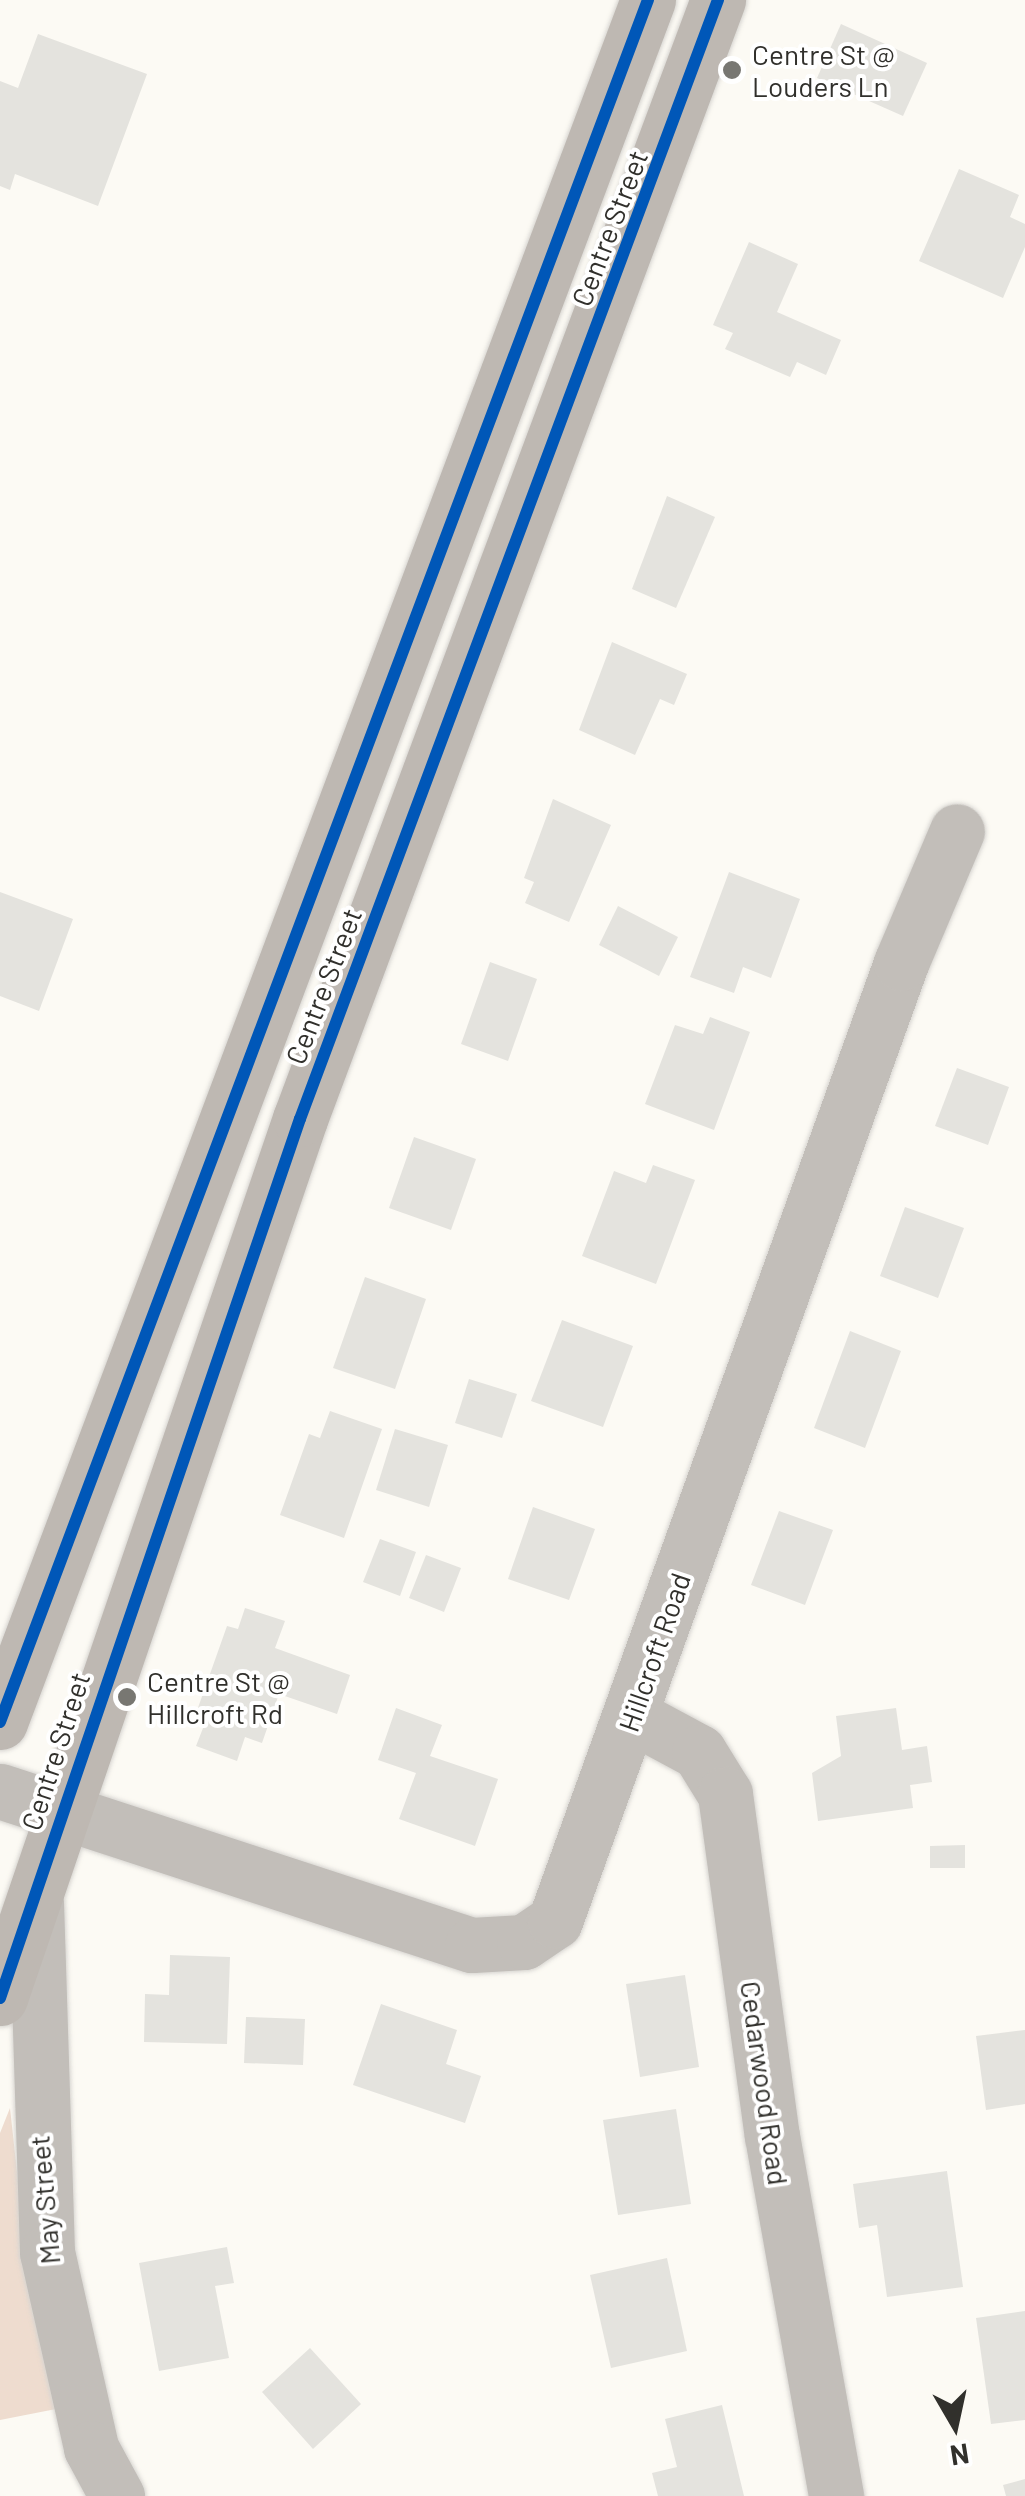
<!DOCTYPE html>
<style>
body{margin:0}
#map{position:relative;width:1025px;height:2496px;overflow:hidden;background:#fcfaf4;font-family:Barlow,sans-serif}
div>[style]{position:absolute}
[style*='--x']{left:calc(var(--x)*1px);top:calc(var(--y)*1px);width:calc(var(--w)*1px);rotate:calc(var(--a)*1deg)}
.green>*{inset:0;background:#eedccf}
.building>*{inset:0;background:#e4e3de}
.roads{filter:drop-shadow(0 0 2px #d7d5d1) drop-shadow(0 0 2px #d7d5d1)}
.minor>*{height:55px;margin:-27.5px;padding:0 27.5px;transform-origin:27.5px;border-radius:27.5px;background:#c2beb9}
.tertiary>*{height:55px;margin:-27.5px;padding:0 27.5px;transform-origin:27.5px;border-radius:27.5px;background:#c2beb9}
.trunk>*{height:55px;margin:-27.5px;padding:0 27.5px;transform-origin:27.5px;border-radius:27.5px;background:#beb8b2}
.cycleway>*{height:12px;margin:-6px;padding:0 6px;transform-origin:6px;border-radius:6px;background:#0057b8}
.dots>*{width:28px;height:28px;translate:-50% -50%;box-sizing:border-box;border:5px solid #fff;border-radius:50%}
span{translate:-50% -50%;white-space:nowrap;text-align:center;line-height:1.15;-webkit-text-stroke:8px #fff;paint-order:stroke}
.poi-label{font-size:28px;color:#31302c}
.left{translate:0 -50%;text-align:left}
.street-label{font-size:28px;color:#31302c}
.north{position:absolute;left:905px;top:2376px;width:100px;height:100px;-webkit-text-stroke:8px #fff;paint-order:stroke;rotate:171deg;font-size:28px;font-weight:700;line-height:40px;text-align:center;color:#31302c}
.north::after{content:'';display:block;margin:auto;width:35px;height:45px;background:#31302c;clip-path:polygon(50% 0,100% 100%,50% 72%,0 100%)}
</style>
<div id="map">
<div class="green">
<div style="clip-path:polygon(10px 2108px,28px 2273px,56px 2409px,0 2420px,0 2133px)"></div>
</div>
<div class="building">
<div style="clip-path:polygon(841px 24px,927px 63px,903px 116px,817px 78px)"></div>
<div style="clip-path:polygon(38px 34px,147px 74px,98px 206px,15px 174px,10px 190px,0 186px,0 81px,18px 88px)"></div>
<div style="clip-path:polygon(959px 169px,1019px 195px,1010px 217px,1025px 224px,1025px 247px,1003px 298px,919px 261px)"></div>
<div style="clip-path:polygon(749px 242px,798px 264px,777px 312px,841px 340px,826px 375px,797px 362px,790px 377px,725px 349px,733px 333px,713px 325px)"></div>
<div style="clip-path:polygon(667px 496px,715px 517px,676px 608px,632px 589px)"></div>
<div style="clip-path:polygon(612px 642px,687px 674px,674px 705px,660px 699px,635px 755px,579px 730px)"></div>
<div style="clip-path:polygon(553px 799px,611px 825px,569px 922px,525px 903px,534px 882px,524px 878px)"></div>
<div style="clip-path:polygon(729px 872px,800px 899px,771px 978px,743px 967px,734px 993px,690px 977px)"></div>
<div style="clip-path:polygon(0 892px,73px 919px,39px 1011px,0 996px)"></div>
<div style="clip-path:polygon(618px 906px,678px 937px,659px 976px,599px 945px)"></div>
<div style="clip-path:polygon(490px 962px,537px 979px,508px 1061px,461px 1044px)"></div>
<div style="clip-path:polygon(710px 1017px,750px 1032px,714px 1130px,645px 1104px,675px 1025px,703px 1034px)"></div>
<div style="clip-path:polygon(957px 1068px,1009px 1087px,988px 1145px,935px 1126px)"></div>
<div style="clip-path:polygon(414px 1137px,476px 1159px,451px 1230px,389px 1208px)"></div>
<div style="clip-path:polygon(653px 1165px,695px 1180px,656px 1284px,582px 1256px,614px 1171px,646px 1183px)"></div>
<div style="clip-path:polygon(905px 1207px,964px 1228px,938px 1298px,880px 1276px)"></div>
<div style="clip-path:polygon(365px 1277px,426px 1299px,395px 1389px,333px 1368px)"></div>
<div style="clip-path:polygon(562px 1320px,633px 1346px,603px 1427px,531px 1401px)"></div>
<div style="clip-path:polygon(850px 1331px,901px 1351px,865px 1448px,814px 1428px)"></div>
<div style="clip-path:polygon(469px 1379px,517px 1394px,502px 1438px,455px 1423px)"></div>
<div style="clip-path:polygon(330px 1411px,382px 1429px,344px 1538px,280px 1515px,309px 1434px,320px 1438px)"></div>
<div style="clip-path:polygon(395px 1429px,448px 1445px,429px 1507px,376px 1490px)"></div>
<div style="clip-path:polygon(533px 1507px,595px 1529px,569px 1600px,508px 1579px)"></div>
<div style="clip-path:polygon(779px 1511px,833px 1530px,805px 1605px,751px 1585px)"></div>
<div style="clip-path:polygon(380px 1539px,416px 1552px,400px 1596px,363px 1582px)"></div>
<div style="clip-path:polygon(426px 1555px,461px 1568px,444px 1612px,409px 1598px)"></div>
<div style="clip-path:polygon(245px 1608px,285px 1621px,275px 1648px,350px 1675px,337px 1714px,279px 1694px,262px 1743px,245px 1737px,237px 1761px,196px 1746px,205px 1723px,194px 1719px,227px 1626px,238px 1629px)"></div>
<div style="clip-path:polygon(396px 1708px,442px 1725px,430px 1756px,498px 1779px,475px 1846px,399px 1819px,416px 1773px,378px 1760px)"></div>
<div style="clip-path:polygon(896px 1708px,902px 1750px,927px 1746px,932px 1782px,910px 1785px,913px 1808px,818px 1821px,812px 1773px,841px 1756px,836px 1716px)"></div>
<div style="clip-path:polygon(965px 1845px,965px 1868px,930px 1868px,930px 1846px)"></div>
<div style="clip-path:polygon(170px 1955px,230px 1957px,227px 2044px,144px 2042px,145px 1994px,169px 1995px)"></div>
<div style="clip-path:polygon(685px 1975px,699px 2067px,640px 2077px,626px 1984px)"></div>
<div style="clip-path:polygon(381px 2004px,457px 2030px,446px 2064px,481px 2076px,465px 2123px,353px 2085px)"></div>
<div style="clip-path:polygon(246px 2017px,305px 2019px,303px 2065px,244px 2063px)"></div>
<div style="clip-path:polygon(1025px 2030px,1025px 2104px,986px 2110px,976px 2036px)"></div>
<div style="clip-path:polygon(676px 2109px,691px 2204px,618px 2215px,603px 2120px)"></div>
<div style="clip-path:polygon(947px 2171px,963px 2287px,887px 2297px,877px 2225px,859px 2228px,853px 2184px)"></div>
<div style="clip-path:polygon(227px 2247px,234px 2283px,215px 2286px,229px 2358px,159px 2371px,139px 2263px)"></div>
<div style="clip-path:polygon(667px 2258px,687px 2351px,611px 2368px,590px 2275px)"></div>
<div style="clip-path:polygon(1025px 2311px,1025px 2420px,991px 2424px,976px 2318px)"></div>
<div style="clip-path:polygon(310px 2348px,361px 2404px,313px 2449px,262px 2392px)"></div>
<div style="clip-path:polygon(722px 2405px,744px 2496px,658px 2496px,652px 2473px,677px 2467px,665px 2419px)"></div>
<div style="clip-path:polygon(1025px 2479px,1025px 2496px,1006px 2496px,1003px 2485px)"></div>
</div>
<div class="roads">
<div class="minor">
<div style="--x:632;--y:1716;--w:76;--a:28.2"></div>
<div style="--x:699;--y:1752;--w:49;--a:58.2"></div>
<div style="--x:725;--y:1794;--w:345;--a:82.2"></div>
<div style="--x:772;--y:2136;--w:366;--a:79.9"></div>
<div style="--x:0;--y:1791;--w:496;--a:18.1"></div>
<div style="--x:472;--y:1945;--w:52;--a:-3.3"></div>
<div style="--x:524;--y:1942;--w:37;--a:-34"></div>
<div style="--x:555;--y:1921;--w:1019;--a:-70.14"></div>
<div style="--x:901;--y:963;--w:143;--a:-67"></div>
</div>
<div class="tertiary">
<div style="--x:36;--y:1902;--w:350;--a:88.2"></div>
<div style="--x:47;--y:2252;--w:201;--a:77.3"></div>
<div style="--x:91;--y:2448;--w:55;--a:61.6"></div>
</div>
<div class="trunk">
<div style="--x:0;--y:1722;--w:1840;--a:-69.38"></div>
<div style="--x:0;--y:1998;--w:929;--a:-71.16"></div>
<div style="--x:300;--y:1119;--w:1195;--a:-69.52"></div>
</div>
</div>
<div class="cycleway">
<div style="--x:0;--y:1722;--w:1840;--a:-69.38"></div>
<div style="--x:0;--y:1998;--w:929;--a:-71.16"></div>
<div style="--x:300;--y:1119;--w:1195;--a:-69.52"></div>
</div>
<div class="dots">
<div style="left:732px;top:70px;background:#787772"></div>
<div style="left:127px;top:1697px;background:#787772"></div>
</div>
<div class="poi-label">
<span class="left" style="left:752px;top:70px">Centre St @<br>Louders Ln</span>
<span class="left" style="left:147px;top:1697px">Centre St @<br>Hillcroft Rd</span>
</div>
<div class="street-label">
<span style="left:609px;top:228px;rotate:-69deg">Centre Street</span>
<span style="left:323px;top:986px;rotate:-69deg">Centre Street</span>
<span style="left:654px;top:1652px;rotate:-71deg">Hillcroft Road</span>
<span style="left:55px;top:1751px;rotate:-72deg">Centre Street</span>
<span style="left:765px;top:2083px;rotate:82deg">Cedarwood Road</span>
<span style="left:44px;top:2200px;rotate:-95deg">May Street</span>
</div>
<div class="north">N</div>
</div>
